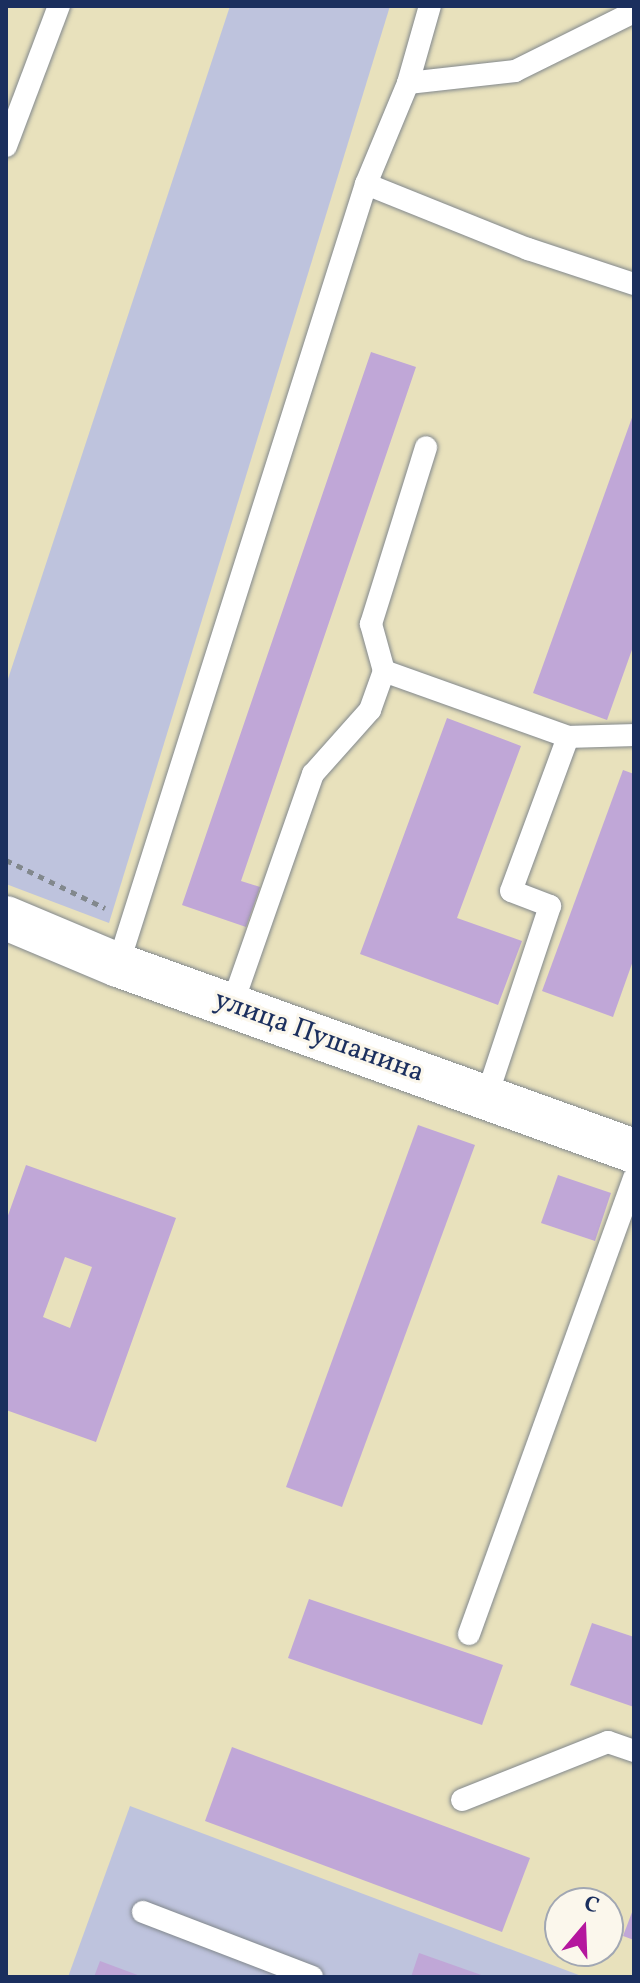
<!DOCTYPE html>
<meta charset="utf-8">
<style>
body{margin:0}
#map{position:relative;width:640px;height:1983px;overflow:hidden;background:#e8e1bc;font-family:Vollkorn,serif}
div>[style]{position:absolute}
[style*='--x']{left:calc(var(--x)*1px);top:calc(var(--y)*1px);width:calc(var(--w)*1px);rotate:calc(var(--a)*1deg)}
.industrial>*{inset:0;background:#bec3dd}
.building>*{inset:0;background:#c0a7d7}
.path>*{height:5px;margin-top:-2.5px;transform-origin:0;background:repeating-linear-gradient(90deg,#82888d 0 6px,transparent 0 12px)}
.roads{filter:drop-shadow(0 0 2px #82888d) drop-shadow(0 0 2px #82888d)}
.service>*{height:22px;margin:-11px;padding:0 11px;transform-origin:11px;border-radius:11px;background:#fff}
.tertiary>*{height:44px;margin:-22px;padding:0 22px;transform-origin:22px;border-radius:22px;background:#fff}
span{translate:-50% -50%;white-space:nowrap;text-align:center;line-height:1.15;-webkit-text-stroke:6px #fbf7ec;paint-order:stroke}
.street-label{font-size:28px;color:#1b2f5e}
.frame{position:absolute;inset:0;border:8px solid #1b2f5e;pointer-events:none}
.north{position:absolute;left:544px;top:1887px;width:80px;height:80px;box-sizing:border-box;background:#fbf7ec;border:2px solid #a1a7b3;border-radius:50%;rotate:19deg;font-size:22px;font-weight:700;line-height:32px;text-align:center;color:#1b2f5e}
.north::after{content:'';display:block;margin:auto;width:28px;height:36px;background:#b5179e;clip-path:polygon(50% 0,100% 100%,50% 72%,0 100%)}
</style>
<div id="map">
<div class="industrial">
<div style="clip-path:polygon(230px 6px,390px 6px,109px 923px,6px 884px,6px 685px)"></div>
<div style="clip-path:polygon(130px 1806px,584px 1977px,68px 1977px)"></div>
</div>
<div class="building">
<div style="clip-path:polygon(371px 352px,416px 367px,241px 881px,260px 887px,246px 927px,182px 905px)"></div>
<div style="clip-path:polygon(634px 412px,634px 644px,607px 720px,533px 693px)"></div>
<div style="clip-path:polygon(447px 718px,521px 746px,457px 918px,522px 941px,498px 1005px,360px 954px)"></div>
<div style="clip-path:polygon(623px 770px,634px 774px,634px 958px,613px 1017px,542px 991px)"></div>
<div style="clip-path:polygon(418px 1125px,475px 1145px,342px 1507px,286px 1487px)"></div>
<div style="clip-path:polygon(evenodd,26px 1165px,176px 1218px,96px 1442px,6px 1410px,6px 1221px,26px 1165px,65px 1257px,92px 1267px,70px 1328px,43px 1317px,65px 1257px)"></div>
<div style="clip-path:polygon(558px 1175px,611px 1193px,595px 1241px,541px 1223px)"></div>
<div style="clip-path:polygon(309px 1599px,503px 1665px,482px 1725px,288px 1658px)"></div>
<div style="clip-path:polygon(592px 1623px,634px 1637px,634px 1707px,570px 1685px)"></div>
<div style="clip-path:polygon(232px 1747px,530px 1858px,502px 1932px,205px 1821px)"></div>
<div style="clip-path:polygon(634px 1907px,634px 1940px,623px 1936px)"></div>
<div style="clip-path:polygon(419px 1953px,487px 1977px,411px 1977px)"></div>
<div style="clip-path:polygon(100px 1961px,143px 1977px,94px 1977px)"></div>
</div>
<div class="path">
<div style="--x:6;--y:860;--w:110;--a:25.9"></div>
</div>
<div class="roads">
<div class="service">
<div style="--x:408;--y:83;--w:108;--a:-6.4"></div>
<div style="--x:515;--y:71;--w:133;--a:-26.4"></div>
<div style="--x:6;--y:146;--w:150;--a:-69.3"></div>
<div style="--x:366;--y:184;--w:175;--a:21.9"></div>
<div style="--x:528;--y:249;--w:112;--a:18.3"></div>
<div style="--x:384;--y:671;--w:195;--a:19.7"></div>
<div style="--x:568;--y:737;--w:164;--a:110.3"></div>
<div style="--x:511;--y:891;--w:42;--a:21"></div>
<div style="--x:550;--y:906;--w:202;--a:108.4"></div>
<div style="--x:568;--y:737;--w:66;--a:-1.7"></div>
<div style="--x:118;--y:965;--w:819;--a:-72.38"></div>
<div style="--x:366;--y:184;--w:109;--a:-67.4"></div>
<div style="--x:408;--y:83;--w:80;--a:-74.1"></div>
<div style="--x:232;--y:1005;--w:245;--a:-70.7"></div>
<div style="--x:313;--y:774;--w:86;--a:-48.3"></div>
<div style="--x:370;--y:710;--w:41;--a:-70.3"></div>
<div style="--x:384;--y:671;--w:49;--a:-105.5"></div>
<div style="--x:371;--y:624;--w:185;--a:-72.7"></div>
<div style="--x:469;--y:1634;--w:485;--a:-70.1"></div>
<div style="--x:462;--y:1800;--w:157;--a:-21.7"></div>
<div style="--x:608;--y:1742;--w:28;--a:19"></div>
<div style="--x:143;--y:1912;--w:181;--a:21"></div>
</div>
<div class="tertiary">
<div style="--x:6;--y:918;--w:121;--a:22.8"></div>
<div style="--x:118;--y:965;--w:548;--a:19.82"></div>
</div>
</div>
<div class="street-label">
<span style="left:319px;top:1037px;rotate:20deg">улица Пушанина</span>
</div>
<div class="frame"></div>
<div class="north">С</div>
</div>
